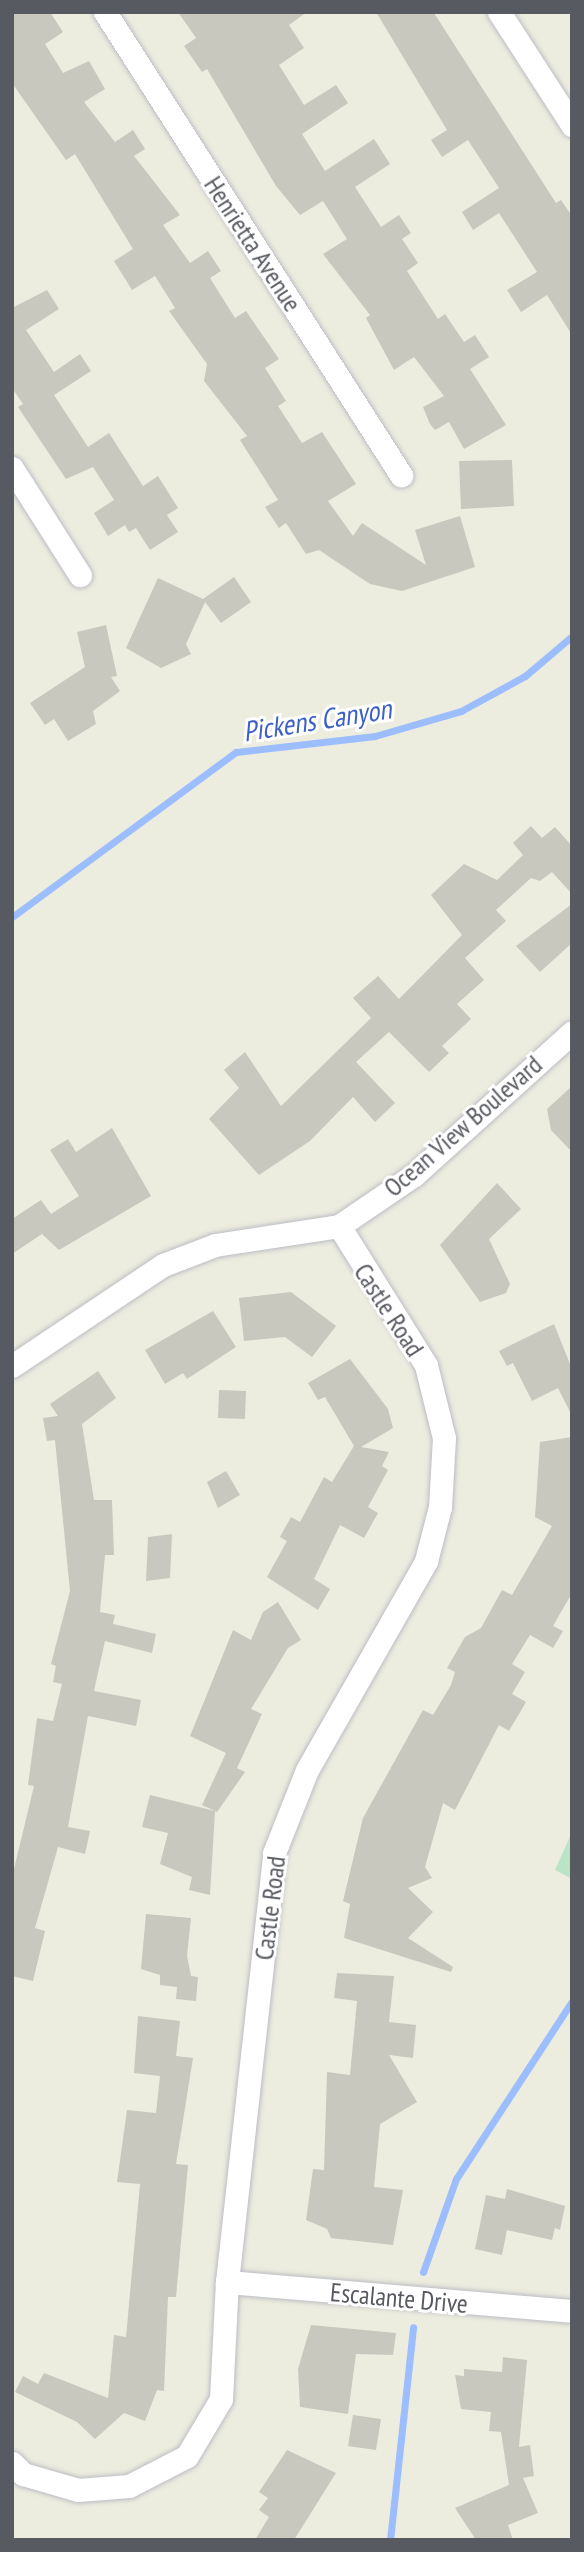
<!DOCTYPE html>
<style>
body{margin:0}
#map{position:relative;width:584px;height:2552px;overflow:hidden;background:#ececdf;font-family:"PT Sans Narrow",sans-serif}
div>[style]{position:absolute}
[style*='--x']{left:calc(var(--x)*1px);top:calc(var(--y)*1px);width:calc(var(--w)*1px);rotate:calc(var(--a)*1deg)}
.green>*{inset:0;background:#bae5c4}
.stream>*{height:7px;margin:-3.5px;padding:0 3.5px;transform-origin:3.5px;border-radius:3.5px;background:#9cbeff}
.building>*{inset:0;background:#c9c8be}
.roads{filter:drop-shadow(0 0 2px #bcbdc4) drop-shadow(0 0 2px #bcbdc4)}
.minor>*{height:23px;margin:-11.5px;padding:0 11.5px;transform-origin:11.5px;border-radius:11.5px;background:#fff}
span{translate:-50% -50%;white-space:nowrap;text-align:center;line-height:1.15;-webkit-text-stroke:6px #fff;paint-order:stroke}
.street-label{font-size:26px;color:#585a61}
.water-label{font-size:28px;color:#3c60c6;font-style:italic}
.frame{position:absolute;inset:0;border:14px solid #585a61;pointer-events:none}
</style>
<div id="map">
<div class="green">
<div style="clip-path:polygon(572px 1832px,572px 1879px,555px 1870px)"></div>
</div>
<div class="stream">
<div style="--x:12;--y:917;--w:278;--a:-36.4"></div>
<div style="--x:236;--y:752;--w:140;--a:-6.6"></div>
<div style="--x:375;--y:736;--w:90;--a:-16.2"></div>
<div style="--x:461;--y:711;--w:73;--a:-28.7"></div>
<div style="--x:525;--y:676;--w:62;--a:-40.4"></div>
<div style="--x:423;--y:2272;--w:99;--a:-70.5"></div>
<div style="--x:456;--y:2179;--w:212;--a:-56.9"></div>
<div style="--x:390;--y:2540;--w:214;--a:-83.8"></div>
</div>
<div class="building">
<div style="clip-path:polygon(12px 12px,50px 12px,63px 32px,45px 44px,63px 73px,89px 61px,105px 89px,84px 102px,115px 142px,133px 130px,145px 149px,134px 156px,180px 215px,163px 225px,190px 263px,208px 251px,221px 271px,210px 278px,235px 318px,246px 311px,279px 359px,265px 368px,286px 401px,278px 406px,302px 443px,322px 432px,356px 484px,328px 501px,353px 536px,362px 523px,426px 565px,415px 530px,460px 516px,475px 567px,402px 591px,370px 584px,319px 550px,306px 554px,286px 523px,279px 528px,265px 507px,278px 500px,240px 440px,247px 436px,204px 381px,207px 364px,169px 311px,175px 308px,155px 276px,132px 290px,114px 261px,133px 249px,75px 154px,66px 160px,12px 83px)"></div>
<div style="clip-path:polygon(178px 12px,307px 12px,289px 25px,304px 48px,279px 65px,304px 105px,336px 85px,348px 103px,302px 134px,325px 171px,374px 139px,390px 164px,355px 187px,381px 227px,399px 215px,411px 233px,402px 239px,418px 263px,407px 271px,438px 319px,445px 314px,464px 342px,475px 335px,489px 357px,470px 369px,506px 425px,464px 449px,449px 422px,435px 430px,430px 424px,423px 407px,444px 396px,414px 357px,394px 370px,366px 318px,370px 315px,323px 254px,347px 239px,323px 201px,300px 215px,276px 186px,207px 69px,202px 72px,184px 46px,196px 38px)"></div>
<div style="clip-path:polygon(376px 12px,434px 13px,556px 203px,561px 200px,572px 216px,572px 335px,547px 295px,521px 312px,507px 290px,537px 272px,499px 213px,473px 230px,462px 212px,499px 188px,468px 140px,442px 157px,431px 140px,447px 130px)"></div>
<div style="clip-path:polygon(47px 290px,59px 309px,26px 330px,54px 372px,80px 354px,91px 371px,54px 395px,88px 447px,109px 433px,143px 486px,158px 476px,178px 508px,167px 515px,178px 532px,150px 550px,136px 528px,129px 532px,125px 525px,108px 536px,94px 513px,114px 500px,93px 467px,66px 479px,18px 407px,23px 404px,12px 388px,12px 308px)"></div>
<div style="clip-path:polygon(512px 460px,514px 506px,461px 509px,459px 461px)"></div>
<div style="clip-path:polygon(234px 577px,251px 602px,221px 623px,205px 602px,186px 644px,191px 654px,161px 668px,126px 648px,158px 578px,203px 599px)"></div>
<div style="clip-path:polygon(106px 625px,117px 676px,111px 677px,120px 691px,93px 711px,96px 724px,68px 741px,54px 719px,45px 725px,30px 703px,85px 667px,77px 632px)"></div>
<div style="clip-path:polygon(531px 826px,542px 838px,555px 827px,572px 846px,572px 894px,552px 872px,540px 881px,531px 878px,496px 910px,506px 921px,465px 958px,484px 980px,457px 1004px,471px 1019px,442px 1046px,449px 1053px,429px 1072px,389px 1032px,356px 1062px,395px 1103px,375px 1122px,353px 1097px,310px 1141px,259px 1175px,209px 1119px,239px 1088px,224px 1070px,245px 1052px,281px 1106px,371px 1018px,353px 998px,378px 976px,399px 999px,462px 935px,431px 895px,464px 864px,497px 880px,523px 855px,513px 843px)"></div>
<div style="clip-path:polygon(572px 904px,572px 943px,540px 972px,516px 946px)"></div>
<div style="clip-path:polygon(572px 1086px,572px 1152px,551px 1130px,547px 1109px)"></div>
<div style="clip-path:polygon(112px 1128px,151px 1196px,59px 1250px,42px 1234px,12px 1254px,12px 1219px,41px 1200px,51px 1214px,79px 1196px,50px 1150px,68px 1139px,76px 1152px)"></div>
<div style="clip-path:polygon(497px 1183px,521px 1209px,489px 1239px,510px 1284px,506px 1293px,480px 1302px,440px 1245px)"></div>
<div style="clip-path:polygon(291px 1292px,336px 1326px,312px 1357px,285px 1337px,244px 1341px,239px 1298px)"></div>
<div style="clip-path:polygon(213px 1311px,236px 1347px,187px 1379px,183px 1373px,165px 1384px,145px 1350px)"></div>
<div style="clip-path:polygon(554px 1324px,572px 1369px,572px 1416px,558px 1388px,532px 1401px,513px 1363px,507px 1366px,499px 1351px)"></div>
<div style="clip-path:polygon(350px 1359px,388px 1409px,393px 1428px,361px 1447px,389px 1452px,382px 1466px,388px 1470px,368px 1507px,378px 1513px,364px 1538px,340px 1525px,314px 1579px,330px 1589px,318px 1610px,267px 1577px,287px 1541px,280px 1537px,291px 1517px,300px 1522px,324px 1477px,332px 1482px,354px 1446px,325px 1397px,318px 1400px,308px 1383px)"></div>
<div style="clip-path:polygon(98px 1371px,116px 1398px,82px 1424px,94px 1500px,112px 1500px,114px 1555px,105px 1555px,100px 1612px,115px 1615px,113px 1624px,156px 1634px,152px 1653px,105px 1641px,94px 1691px,141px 1700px,136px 1726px,88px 1716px,68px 1827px,90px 1831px,85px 1854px,58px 1847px,35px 1928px,45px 1931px,33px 1981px,12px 1976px,12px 1877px,34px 1786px,28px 1785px,37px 1718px,53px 1721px,62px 1684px,53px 1682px,56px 1666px,51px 1664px,70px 1591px,55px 1440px,47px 1441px,43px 1418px,58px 1416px,50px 1404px)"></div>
<div style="clip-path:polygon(219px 1390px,246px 1391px,245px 1419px,218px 1418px)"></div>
<div style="clip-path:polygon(572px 1437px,572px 1593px,553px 1626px,563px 1631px,553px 1648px,530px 1635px,512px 1664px,525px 1672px,512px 1694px,526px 1702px,509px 1731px,499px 1725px,455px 1810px,443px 1803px,425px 1867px,432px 1878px,408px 1888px,433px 1912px,408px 1938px,453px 1967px,451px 1972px,344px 1938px,350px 1904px,343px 1901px,363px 1818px,423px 1710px,433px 1715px,451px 1685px,455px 1672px,447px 1668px,465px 1637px,481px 1628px,502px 1590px,512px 1595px,552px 1526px,535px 1517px,540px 1442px)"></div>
<div style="clip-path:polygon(226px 1471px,240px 1495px,218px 1508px,207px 1482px)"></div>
<div style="clip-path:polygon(172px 1534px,170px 1578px,146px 1581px,148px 1537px)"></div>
<div style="clip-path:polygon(278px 1602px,301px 1640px,288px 1648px,251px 1709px,262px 1714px,237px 1768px,245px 1772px,217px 1812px,202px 1805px,226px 1753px,190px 1736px,233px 1630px,251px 1640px,263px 1612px)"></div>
<div style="clip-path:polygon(150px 1795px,215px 1811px,210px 1895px,189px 1890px,192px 1877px,160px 1864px,168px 1833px,142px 1827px)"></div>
<div style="clip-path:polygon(146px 1914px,191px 1918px,187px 1956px,191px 1976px,198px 1977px,196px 2001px,176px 1999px,177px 1987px,160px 1985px,160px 1975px,141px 1969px)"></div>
<div style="clip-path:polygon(337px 1973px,394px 1976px,389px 2022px,416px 2025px,413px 2058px,389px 2055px,417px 2102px,380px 2124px,374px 2187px,403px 2190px,393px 2245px,331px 2238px,327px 2229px,306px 2220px,313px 2169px,324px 2170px,327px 2072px,350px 2075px,357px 2001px,334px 1998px)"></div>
<div style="clip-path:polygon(138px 2016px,180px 2021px,176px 2056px,193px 2058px,176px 2164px,188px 2165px,176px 2297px,168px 2297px,164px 2391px,157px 2390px,145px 2421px,124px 2413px,95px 2439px,77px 2422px,15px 2392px,23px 2376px,38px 2384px,44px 2373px,108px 2398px,114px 2335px,126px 2337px,140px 2184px,117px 2182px,127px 2110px,156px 2113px,160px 2076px,134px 2073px)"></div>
<div style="clip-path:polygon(507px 2189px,565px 2206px,560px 2230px,555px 2228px,552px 2240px,507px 2230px,502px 2255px,475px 2249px,486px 2195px,505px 2199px)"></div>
<div style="clip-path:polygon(311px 2325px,396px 2333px,393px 2355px,356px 2354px,348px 2414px,300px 2407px,298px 2369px)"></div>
<div style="clip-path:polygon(503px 2357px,527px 2360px,519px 2447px,530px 2445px,534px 2476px,523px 2478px,538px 2513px,508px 2525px,513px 2540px,476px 2540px,455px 2508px,509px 2485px,501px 2432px,489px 2431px,491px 2412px,461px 2409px,455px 2375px,464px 2376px,464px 2369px,502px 2372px)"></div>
<div style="clip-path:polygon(353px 2415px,381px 2419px,376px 2450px,348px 2446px)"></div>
<div style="clip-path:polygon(287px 2450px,336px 2473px,294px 2540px,255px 2540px,269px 2517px,259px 2510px,268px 2498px,259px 2492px)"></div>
</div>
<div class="roads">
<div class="minor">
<div style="--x:105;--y:12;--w:550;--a:57.41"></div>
<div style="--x:499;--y:12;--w:135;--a:57.1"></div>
<div style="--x:12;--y:468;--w:127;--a:57.6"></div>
<div style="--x:12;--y:1366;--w:182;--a:-33.8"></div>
<div style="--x:163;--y:1265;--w:56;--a:-21"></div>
<div style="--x:215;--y:1245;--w:125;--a:-8.7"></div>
<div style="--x:339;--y:1226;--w:91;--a:-34.2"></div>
<div style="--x:414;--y:1175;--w:213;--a:-42.1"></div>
<div style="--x:227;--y:2282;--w:346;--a:4.8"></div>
<div style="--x:12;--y:2463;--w:16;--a:45"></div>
<div style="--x:23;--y:2474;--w:57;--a:16.2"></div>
<div style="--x:78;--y:2490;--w:51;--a:-4.5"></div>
<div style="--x:129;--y:2486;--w:65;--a:-27.3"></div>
<div style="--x:187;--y:2456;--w:66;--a:-59.2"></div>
<div style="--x:221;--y:2399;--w:117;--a:-87.1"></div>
<div style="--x:227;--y:2282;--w:432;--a:-83.7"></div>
<div style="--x:274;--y:1853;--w:89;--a:-68.3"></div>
<div style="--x:307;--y:1770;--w:241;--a:-60.3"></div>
<div style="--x:426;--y:1561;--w:56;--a:-75.5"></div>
<div style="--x:440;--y:1507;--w:69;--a:-86.7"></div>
<div style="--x:444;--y:1438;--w:75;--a:-103.9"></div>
<div style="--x:426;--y:1365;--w:164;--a:-122"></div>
</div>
</div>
<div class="street-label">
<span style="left:253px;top:244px;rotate:57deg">Henrietta Avenue</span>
<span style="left:463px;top:1126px;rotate:-41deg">Ocean View Boulevard</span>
<span style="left:389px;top:1310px;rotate:57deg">Castle Road</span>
<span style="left:270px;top:1908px;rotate:-83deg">Castle Road</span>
<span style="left:399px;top:2298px;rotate:5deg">Escalante Drive</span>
</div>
<div class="water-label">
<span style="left:317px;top:720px;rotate:-9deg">Pickens Canyon</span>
</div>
<div class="frame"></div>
</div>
